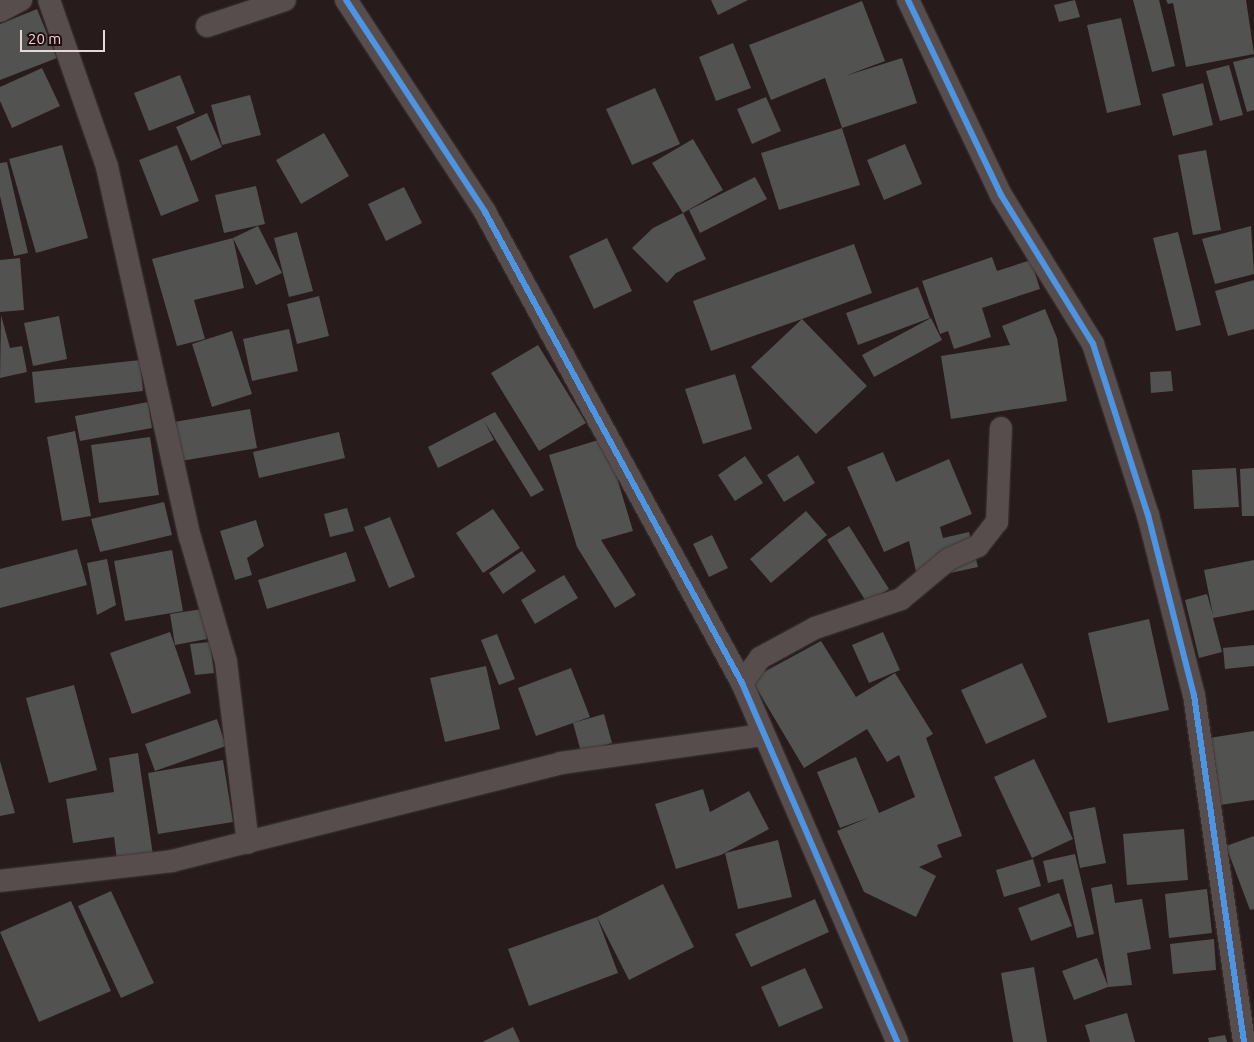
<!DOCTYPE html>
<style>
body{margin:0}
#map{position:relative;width:1254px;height:1042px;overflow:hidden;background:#271b1c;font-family:Ubuntu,sans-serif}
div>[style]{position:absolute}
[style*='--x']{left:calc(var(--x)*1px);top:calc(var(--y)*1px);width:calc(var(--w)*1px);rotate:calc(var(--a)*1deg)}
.building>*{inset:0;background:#525250}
.roads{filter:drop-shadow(0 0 1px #3e3536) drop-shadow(0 0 1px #3e3536)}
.street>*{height:22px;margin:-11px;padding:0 11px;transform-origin:11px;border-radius:11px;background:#574d4d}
.cycleway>*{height:6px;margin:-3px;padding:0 3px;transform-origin:3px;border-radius:3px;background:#4d94e3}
span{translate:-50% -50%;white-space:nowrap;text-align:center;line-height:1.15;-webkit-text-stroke:5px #220c10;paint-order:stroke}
.scale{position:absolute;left:20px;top:30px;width:85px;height:22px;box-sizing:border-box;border:2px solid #e8d7d9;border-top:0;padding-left:6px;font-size:15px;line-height:18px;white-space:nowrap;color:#e8d7d9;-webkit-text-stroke:4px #220c10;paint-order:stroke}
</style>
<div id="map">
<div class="building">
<div style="clip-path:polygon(711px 0,748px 0,718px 15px)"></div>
<div style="clip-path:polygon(1075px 0,1080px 17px,1059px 22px,1054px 5px)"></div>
<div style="clip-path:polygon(1133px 0,1159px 0,1175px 66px,1152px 72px)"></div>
<div style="clip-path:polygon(1166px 0,1246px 0,1254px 54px,1186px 67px,1173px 3px,1168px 4px)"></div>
<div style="clip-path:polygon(862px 1px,885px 61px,845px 76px,902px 58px,917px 103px,842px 128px,825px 78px,771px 100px,749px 45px)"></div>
<div style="clip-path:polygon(37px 9px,57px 58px,0 80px,0 24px)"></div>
<div style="clip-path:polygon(1121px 18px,1141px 105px,1107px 113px,1087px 25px)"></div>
<div style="clip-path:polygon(733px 43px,751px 88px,716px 101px,699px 57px)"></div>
<div style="clip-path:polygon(1254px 57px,1254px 110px,1247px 112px,1233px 62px)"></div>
<div style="clip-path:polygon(1229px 65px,1243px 115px,1220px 121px,1206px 71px)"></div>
<div style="clip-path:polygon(42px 68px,60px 106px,12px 128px,0 101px,0 87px)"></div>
<div style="clip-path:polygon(180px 75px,195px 113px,149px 131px,134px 93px)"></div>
<div style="clip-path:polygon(1203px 83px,1213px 125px,1173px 136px,1162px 94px)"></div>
<div style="clip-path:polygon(655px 88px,680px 144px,632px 165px,606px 109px)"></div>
<div style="clip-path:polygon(250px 95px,261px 135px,222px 145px,211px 105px)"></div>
<div style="clip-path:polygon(766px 97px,781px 131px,752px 144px,737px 109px)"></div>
<div style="clip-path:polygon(207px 113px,222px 147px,191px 161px,176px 127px)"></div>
<div style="clip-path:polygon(842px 128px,860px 185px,779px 210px,761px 153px)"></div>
<div style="clip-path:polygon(324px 133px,349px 176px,301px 204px,276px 160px)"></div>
<div style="clip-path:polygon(693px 139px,723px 190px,683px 213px,652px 163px)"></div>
<div style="clip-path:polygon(905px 144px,922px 184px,884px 200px,867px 160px)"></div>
<div style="clip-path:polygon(62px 145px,88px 238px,36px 253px,9px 159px)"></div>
<div style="clip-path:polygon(177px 145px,199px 201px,161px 216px,139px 160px)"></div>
<div style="clip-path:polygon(1206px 150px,1221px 230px,1193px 235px,1178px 155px)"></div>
<div style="clip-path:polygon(7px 162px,28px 253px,14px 256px,0 196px,0 163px)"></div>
<div style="clip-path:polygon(755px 177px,767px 199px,700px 233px,689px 210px)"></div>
<div style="clip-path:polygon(256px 186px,265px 224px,224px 233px,215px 195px)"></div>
<div style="clip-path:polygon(404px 187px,422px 223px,386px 241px,368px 204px)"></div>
<div style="clip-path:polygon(683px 213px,706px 259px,676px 273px,667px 283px,632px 248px,653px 228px)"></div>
<div style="clip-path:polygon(258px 226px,282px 273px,256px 285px,233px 238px,244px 288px,194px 300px,205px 339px,177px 346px,152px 259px,233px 238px)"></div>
<div style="clip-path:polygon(1251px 226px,1254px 274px,1215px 284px,1202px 239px)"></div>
<div style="clip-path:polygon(297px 232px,313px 291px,289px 297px,274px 238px)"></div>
<div style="clip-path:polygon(1178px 232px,1201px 325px,1176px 331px,1153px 238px)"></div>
<div style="clip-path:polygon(607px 238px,632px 291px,594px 309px,569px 256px)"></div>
<div style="clip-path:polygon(854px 244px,872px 293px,802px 319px,867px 386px,816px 434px,751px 367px,802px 319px,711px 351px,693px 301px)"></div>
<div style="clip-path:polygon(992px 257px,997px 271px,1031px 260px,1040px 289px,982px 308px,991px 337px,954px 349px,948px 331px,940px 334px,922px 281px)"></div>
<div style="clip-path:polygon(20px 258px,24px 310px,0 312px,0 260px)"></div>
<div style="clip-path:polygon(1254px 280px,1254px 329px,1228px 336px,1215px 291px)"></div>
<div style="clip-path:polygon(918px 287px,930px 318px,858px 345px,846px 313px)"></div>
<div style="clip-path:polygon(319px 296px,329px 336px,297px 344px,287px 304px)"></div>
<div style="clip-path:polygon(1045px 309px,1057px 338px,1067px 401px,951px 419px,941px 356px,1010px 345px,1002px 326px)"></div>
<div style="clip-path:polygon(1px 315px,10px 348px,22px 346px,27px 372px,0 378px)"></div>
<div style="clip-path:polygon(59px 316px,67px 359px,33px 366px,24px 323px)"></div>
<div style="clip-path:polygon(931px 318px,942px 340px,874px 377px,862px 355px)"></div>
<div style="clip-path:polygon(289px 329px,298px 371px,252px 381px,243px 339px)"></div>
<div style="clip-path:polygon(232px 331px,252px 394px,212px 407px,192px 344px)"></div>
<div style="clip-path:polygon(538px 345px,586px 423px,539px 451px,491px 373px)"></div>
<div style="clip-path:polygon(140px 360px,143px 391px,35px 403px,32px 372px)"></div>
<div style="clip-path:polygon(1171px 371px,1173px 391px,1151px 393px,1150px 372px)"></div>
<div style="clip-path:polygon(735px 374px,752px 429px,703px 444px,685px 389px)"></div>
<div style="clip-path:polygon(148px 402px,152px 428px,80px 441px,75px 416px)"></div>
<div style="clip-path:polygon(250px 409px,257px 448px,181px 461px,174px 422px)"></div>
<div style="clip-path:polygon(495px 412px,544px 490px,531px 497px,484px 421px,494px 440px,438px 468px,428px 447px)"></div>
<div style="clip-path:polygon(75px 431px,91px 516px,62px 521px,47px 437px)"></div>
<div style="clip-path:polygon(339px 432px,345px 458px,259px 478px,253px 452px)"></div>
<div style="clip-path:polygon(150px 437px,159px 495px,99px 503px,91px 445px)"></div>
<div style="clip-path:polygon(605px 438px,633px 531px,601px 540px,636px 595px,615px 608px,577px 547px,549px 455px)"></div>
<div style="clip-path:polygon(883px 452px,896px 482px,949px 459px,972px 514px,940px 527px,943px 538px,969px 532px,978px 567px,918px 580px,909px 541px,884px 552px,847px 467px)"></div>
<div style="clip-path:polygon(798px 455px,815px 483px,784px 502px,767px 475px)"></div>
<div style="clip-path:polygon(745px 456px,763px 483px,735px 501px,718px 475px)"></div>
<div style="clip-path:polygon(1236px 468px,1239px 507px,1194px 509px,1192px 470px)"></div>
<div style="clip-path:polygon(1254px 468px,1254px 516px,1242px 516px,1240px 469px)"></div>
<div style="clip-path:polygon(164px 502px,172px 535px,100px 552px,91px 519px)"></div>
<div style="clip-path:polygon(347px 508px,354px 531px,330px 537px,324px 514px)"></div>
<div style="clip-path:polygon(493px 509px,520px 548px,483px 573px,456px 533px)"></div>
<div style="clip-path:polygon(806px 511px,827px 535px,771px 583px,750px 559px)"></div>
<div style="clip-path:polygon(390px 517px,415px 577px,389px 588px,364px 527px)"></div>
<div style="clip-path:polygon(256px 520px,264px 546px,247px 558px,252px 575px,235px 580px,220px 531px)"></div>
<div style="clip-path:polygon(849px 526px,889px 589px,867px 603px,827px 540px)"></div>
<div style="clip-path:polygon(712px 535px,728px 568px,709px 577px,693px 544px)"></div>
<div style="clip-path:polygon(77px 549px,87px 585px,0 608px,0 569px)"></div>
<div style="clip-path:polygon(172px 550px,183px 611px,125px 621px,114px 561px)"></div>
<div style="clip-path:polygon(522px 551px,536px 571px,503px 594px,489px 573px)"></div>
<div style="clip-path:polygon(346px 552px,356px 581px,267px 609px,258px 580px)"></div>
<div style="clip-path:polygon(107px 559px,116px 605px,97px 615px,87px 563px)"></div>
<div style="clip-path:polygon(1254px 560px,1254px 610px,1213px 618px,1222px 652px,1199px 658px,1185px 600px,1207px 594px,1213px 615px,1204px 570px)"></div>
<div style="clip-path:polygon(564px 575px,578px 598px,535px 624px,521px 600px)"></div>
<div style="clip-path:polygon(202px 609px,207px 639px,175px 645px,170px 614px)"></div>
<div style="clip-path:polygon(1149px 619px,1169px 710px,1108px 723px,1088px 633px)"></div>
<div style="clip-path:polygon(170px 632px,191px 693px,132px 714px,110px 653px)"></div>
<div style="clip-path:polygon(883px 632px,900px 670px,869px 683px,852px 645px)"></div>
<div style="clip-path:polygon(497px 634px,515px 679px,499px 685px,481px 640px)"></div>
<div style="clip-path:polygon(821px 641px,856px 697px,895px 673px,933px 734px,926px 738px,962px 836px,937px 845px,942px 857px,919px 867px,936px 876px,916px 917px,864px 892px,837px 831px,870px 817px,840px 828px,817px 772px,856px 757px,879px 813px,915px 797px,899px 755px,887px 762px,867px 729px,804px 768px,751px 679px)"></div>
<div style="clip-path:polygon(210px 642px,214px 673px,195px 675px,190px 644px)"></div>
<div style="clip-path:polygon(1254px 645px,1254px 666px,1225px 669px,1223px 648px)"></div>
<div style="clip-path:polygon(1022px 663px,1047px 717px,986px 744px,961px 690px)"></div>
<div style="clip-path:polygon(486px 666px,500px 729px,445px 742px,430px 678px)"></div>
<div style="clip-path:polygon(571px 668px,590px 717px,536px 736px,518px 688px)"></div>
<div style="clip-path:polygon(74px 685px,97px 770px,49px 783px,26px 698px)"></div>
<div style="clip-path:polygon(604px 714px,612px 743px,581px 752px,573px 723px)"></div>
<div style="clip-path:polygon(217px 719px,226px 746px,155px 771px,145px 744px)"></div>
<div style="clip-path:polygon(1254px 731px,1254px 800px,1220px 805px,1209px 738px)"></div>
<div style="clip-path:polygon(138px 753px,153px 855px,117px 860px,114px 837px,73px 843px,66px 799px,114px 792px,109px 758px)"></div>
<div style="clip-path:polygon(1034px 759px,1073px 839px,1032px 858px,994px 777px)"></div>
<div style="clip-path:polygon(223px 760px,233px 822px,158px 834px,148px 773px)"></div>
<div style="clip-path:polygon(0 761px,15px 813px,0 816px)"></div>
<div style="clip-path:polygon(703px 789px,710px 812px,749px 791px,769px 829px,721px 855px,676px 869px,655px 804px)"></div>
<div style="clip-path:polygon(1095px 807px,1106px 863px,1080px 868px,1069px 812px)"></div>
<div style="clip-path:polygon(1184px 829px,1188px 880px,1127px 885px,1123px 834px)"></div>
<div style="clip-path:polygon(1254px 836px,1254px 909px,1250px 910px,1226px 846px)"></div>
<div style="clip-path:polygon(778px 840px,792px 897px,738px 909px,725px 853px)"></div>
<div style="clip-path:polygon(1075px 854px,1094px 934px,1077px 938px,1063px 879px,1048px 883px,1043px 861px)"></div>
<div style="clip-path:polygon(1033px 859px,1041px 886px,1004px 897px,996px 870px)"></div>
<div style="clip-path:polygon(663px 884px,694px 947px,629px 980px,597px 917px)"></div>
<div style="clip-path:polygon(1112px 884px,1115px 903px,1142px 899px,1151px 949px,1127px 953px,1132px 985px,1108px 987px,1074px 1000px,1062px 971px,1097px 958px,1108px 986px,1091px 888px)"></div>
<div style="clip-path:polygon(1207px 889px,1212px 933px,1169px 938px,1165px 894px)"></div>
<div style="clip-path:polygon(111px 891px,154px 983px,121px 998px,78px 906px)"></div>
<div style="clip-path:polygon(1059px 893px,1072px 926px,1031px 941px,1018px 908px)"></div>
<div style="clip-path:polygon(815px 899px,829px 932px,751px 967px,735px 934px)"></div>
<div style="clip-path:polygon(71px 901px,111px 991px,39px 1022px,0 932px)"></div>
<div style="clip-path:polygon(597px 917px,618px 973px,529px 1006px,508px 949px)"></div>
<div style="clip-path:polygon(1214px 939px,1216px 970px,1173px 974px,1170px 944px)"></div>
<div style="clip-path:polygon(1034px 967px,1047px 1042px,1013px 1042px,1001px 973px)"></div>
<div style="clip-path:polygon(805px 968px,823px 1008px,779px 1027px,761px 987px)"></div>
<div style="clip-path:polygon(1127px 1013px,1135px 1042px,1090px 1042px,1085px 1025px)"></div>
<div style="clip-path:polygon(513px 1027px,520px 1042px,482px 1042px)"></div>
<div style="clip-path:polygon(1225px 1035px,1227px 1042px,1209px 1042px,1208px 1038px)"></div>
</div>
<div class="roads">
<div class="street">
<div style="--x:49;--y:0;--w:177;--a:70.8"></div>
<div style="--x:107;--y:167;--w:379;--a:77.4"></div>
<div style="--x:190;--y:537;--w:130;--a:73.9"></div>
<div style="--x:226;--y:662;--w:182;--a:83.1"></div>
<div style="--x:346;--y:0;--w:254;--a:56.7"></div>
<div style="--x:485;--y:212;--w:537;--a:61.38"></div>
<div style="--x:742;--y:683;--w:391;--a:66.6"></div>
<div style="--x:908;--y:0;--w:216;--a:64.5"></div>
<div style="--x:1001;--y:195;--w:175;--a:58.3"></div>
<div style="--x:1093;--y:344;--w:180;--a:72.2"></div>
<div style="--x:1148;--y:515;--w:186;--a:75.7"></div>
<div style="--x:1194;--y:695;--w:351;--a:81.8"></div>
<div style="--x:0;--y:11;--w:24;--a:-28"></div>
<div style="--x:207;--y:26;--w:82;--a:-18.4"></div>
<div style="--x:742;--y:683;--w:31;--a:-54"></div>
<div style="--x:760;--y:658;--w:63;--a:-28.6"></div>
<div style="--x:815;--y:628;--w:91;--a:-18.6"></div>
<div style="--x:901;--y:599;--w:62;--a:-39.8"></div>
<div style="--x:949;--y:559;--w:32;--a:-24"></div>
<div style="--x:978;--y:546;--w:31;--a:-52"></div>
<div style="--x:997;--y:522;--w:94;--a:-87.6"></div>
<div style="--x:0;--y:881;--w:173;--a:-6.6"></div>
<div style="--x:172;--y:861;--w:401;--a:-14.1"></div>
<div style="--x:561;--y:763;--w:203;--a:-7.9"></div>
</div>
</div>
<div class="cycleway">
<div style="--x:346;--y:0;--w:254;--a:56.7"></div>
<div style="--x:485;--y:212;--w:537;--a:61.38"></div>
<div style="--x:742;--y:683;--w:391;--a:66.6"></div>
<div style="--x:908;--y:0;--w:216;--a:64.5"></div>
<div style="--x:1001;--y:195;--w:175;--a:58.3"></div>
<div style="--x:1093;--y:344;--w:180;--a:72.2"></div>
<div style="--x:1148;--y:515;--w:186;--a:75.7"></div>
<div style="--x:1194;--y:695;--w:351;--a:81.8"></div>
</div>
<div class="scale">20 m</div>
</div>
